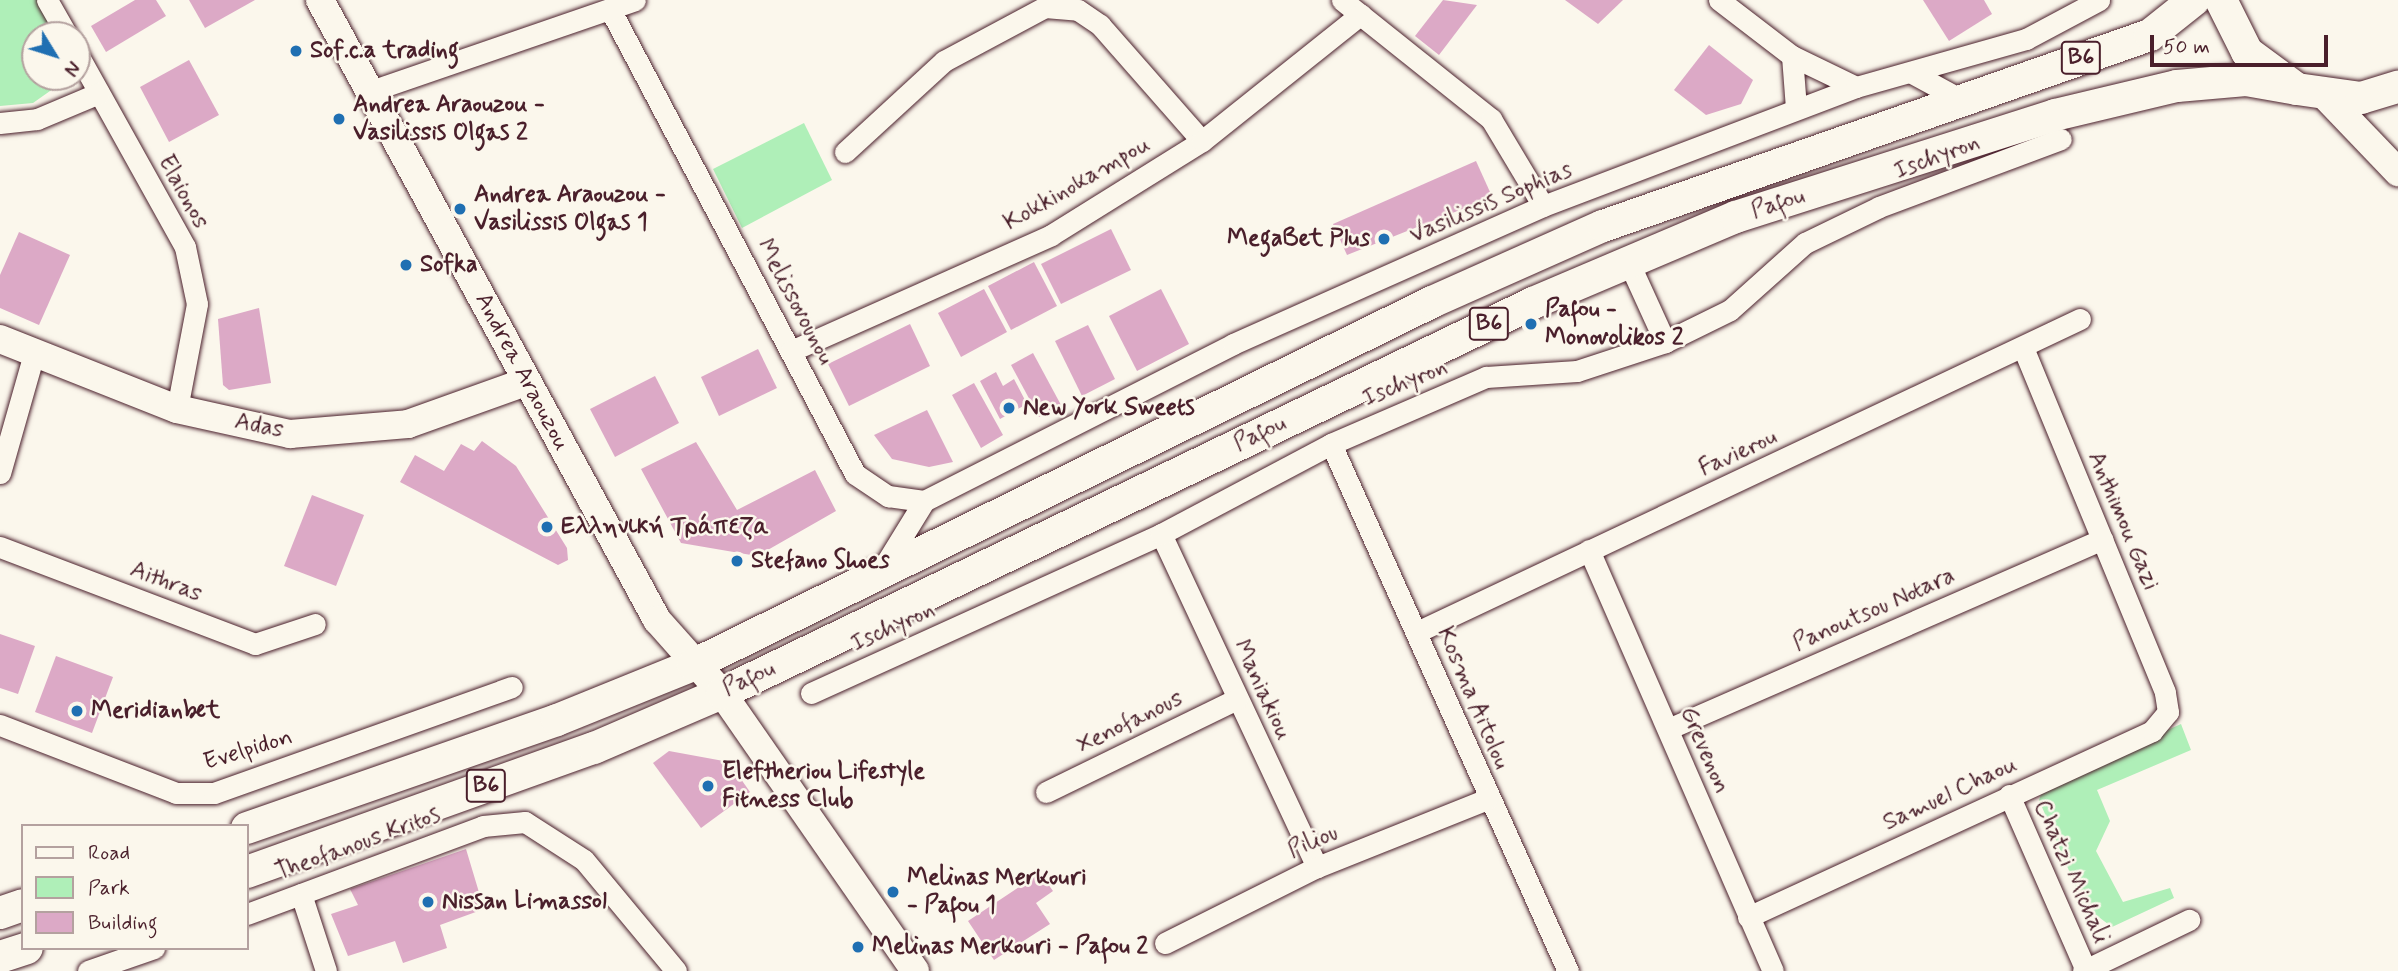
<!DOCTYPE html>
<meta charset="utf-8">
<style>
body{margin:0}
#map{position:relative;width:2398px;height:971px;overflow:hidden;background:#fbf7ec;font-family:Mynerve,sans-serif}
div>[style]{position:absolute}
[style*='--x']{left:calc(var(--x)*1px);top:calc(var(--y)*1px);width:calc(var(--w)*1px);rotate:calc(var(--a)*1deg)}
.green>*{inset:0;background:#afefb8}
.building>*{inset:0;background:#dca9c6}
.roads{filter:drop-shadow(0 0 2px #4a1f2b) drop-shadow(0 0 2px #4a1f2b)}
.street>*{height:21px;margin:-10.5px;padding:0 10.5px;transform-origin:10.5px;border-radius:10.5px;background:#fbf7ec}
.secondary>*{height:28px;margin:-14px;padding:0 14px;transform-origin:14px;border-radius:14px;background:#fbf7ec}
.primary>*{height:32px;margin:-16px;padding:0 16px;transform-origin:16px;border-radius:16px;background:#fbf7ec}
.dots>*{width:19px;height:19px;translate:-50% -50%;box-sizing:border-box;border:4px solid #fbf7ec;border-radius:50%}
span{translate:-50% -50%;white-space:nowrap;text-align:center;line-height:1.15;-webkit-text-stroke:5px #fbf7ec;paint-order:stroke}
.shield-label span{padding:2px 5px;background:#fbf7ec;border:2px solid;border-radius:5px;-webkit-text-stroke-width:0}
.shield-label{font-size:23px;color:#4a1f2b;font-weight:700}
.poi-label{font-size:24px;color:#4a1f2b;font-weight:700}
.left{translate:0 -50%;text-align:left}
.right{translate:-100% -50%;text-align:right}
.street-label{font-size:24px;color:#4a1f2b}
.legend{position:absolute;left:21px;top:824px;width:228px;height:126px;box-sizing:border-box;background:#fbf7ec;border:2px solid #b4a19f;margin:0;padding:9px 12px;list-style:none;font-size:21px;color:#4a1f2b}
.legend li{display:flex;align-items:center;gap:14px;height:35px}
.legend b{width:35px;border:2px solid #b4a19f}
.north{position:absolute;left:21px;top:21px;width:70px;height:70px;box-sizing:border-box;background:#fbf7ec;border:2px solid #b4a19f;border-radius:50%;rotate:128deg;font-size:19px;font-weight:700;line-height:28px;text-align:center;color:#4a1f2b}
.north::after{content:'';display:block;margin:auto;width:24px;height:32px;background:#1f6fb2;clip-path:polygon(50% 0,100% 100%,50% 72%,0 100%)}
.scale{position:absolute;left:2150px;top:35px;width:178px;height:32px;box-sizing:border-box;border:4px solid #4a1f2b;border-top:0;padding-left:9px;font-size:21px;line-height:24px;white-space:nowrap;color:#4a1f2b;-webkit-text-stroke:5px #fbf7ec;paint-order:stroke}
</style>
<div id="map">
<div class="green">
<div style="clip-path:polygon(0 0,38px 0,59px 35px,35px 35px,35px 77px,67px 79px,33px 103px,0 106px)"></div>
<div style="clip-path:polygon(804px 123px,832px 180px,742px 228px,713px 169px)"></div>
<div style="clip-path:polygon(2181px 724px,2191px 750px,2097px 790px,2110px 821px,2096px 851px,2123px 902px,2170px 888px,2174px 898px,2112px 927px,2084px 906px,2039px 800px,2044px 786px)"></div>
</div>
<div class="building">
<div style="clip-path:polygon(135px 0,156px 0,166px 16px,106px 52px,91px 26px)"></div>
<div style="clip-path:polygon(189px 0,255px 0,205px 28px)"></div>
<div style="clip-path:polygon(1443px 0,1477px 5px,1439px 55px,1415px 36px)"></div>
<div style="clip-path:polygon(1565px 0,1623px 0,1598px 24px)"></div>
<div style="clip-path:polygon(1923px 0,1984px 0,1992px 14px,1949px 41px)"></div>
<div style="clip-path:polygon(1709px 45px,1753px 80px,1741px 104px,1706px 115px,1674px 90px)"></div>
<div style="clip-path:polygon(189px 60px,219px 115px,169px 142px,140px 87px)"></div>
<div style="clip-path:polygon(1476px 161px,1490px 192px,1480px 202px,1347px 255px,1333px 224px)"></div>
<div style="clip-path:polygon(1111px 229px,1131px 270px,1061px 304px,1041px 264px)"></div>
<div style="clip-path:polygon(19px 232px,70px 255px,39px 325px,0 308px,0 275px)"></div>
<div style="clip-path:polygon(1034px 262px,1057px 306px,1011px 330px,988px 286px)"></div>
<div style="clip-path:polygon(984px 289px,1007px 332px,961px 357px,938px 313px)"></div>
<div style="clip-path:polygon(1161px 289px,1189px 344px,1137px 371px,1109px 316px)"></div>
<div style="clip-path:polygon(259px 308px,271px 383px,229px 390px,223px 385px,218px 319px)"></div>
<div style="clip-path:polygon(910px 324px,930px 366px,849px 406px,828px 364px)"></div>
<div style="clip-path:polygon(1088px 325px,1115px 379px,1082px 396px,1055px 341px)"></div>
<div style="clip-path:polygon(758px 349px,777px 388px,719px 416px,701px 377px)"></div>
<div style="clip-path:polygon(1033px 353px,1061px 405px,1039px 417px,1011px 365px)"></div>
<div style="clip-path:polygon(996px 372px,1003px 386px,1014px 379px,1027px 404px,1000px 419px,980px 381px)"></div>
<div style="clip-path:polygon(655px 376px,679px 423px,615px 457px,590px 409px)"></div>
<div style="clip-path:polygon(974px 383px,1003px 435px,981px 448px,952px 395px)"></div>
<div style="clip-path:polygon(927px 410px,953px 462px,929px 467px,892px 459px,874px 435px)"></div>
<div style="clip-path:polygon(482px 441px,516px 466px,567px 548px,568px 560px,558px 565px,400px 482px,415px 455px,444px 471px,461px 444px,474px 451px)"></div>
<div style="clip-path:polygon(696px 442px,737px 510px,815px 470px,836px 511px,757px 556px,681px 543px,641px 469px)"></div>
<div style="clip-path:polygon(312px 495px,364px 515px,336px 586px,284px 566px)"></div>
<div style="clip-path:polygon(0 634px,35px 646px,18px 694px,0 688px)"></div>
<div style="clip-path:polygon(56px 656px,113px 677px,92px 733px,35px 712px)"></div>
<div style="clip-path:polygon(669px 751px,729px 762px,750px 792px,701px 828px,653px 763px)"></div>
<div style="clip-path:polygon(466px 849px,484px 909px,440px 925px,447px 948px,403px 963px,395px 941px,348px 956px,331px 914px,358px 905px,350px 889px)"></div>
<div style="clip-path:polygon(1040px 873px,1053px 891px,1036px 903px,1050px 924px,994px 960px,968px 921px)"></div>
</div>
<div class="roads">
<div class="street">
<div style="--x:47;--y:0;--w:40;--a:60.3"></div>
<div style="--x:1342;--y:0;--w:191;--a:38.6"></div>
<div style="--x:1491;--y:119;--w:101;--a:59.1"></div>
<div style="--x:1719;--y:0;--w:92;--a:37.5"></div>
<div style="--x:1792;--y:56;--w:71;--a:25.8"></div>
<div style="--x:611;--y:11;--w:523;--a:62.21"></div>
<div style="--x:855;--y:474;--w:40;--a:34"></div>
<div style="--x:888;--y:496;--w:36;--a:8"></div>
<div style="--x:924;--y:501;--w:347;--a:-26.9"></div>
<div style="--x:1233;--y:344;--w:339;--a:-24"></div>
<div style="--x:1543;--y:206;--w:335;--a:-20.8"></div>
<div style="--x:1856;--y:87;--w:177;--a:-15.8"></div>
<div style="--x:2026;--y:39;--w:83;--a:-28.1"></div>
<div style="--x:77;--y:53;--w:222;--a:60.9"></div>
<div style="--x:185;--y:247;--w:58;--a:78.1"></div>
<div style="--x:197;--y:304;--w:107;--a:100.8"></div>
<div style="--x:1792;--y:56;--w:52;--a:85.6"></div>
<div style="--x:1912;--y:73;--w:52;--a:28.5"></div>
<div style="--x:371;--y:91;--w:279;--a:-19"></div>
<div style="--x:0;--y:123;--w:37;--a:-6"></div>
<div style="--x:37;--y:119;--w:67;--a:-22.8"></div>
<div style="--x:845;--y:152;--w:134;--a:-42.6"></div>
<div style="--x:944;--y:61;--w:115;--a:-28.1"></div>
<div style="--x:1045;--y:7;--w:33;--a:5"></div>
<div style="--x:1078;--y:10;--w:27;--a:34"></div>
<div style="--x:1100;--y:25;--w:154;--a:48.7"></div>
<div style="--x:1629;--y:263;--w:87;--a:65.5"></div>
<div style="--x:791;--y:351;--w:285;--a:-24"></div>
<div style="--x:1051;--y:235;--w:178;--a:-31.9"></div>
<div style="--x:1202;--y:141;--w:203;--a:-38.6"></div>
<div style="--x:1331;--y:444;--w:578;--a:65.79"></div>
<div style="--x:0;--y:473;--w:124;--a:-74.1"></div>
<div style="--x:1161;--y:534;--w:368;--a:64.9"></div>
<div style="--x:0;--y:547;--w:273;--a:20.8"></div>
<div style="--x:255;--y:644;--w:63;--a:-18.4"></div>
<div style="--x:1589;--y:550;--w:459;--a:66.4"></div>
<div style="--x:881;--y:571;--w:82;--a:-58.4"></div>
<div style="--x:1417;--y:632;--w:733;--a:-25.27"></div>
<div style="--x:811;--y:693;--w:384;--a:-24.4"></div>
<div style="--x:1161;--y:534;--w:192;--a:-27.9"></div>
<div style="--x:1331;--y:444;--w:169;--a:-23.4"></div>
<div style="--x:1486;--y:377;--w:91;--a:-3.8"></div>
<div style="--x:1577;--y:371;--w:93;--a:-18.2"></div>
<div style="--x:1665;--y:342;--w:72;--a:-26.2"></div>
<div style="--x:1730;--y:310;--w:101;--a:-41.8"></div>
<div style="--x:1805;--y:243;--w:82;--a:-25.9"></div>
<div style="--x:1879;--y:207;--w:194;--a:-20.5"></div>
<div style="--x:0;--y:725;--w:189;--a:21.1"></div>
<div style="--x:176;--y:793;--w:38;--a:0"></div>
<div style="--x:214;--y:793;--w:316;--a:-19.6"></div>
<div style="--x:1668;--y:729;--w:474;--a:-23.6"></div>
<div style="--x:1046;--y:792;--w:212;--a:-26"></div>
<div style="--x:2009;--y:795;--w:191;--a:66.3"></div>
<div style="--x:301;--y:894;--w:81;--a:72"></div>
<div style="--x:247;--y:914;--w:252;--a:-20.4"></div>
<div style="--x:483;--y:826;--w:42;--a:-5.4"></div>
<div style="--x:525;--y:822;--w:70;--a:32.8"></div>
<div style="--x:584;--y:860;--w:144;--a:50.3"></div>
<div style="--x:1748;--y:917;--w:445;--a:-24.7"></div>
<div style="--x:2152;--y:731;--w:25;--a:-50"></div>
<div style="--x:2168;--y:712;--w:20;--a:-99"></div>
<div style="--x:2165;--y:692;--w:370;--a:-112.4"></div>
<div style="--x:1165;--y:943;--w:170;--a:-26.6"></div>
<div style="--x:1317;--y:867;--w:183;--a:-21.8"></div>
<div style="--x:88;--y:971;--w:70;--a:-19.2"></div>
<div style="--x:2083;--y:971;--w:118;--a:-25.7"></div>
</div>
<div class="secondary">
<div style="--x:320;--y:0;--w:706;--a:61.47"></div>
<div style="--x:657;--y:620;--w:98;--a:48.3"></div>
<div style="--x:722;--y:693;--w:338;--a:55.2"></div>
<div style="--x:2327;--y:98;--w:103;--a:46.2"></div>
<div style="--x:0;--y:339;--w:190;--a:21.6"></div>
<div style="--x:177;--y:409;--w:116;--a:12.5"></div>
<div style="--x:290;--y:434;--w:118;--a:-4.8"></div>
<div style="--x:408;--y:424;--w:124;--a:-19.7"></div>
</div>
<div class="primary">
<div style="--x:2221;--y:0;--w:58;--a:63.4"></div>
<div style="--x:2247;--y:52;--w:62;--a:36.5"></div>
<div style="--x:2297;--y:89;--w:65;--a:8"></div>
<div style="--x:2361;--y:98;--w:39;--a:-17"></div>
<div style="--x:247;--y:828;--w:328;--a:-19.2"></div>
<div style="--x:557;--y:720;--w:147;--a:-22"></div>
<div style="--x:693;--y:665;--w:823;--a:-26.16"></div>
<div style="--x:1432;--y:302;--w:187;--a:-24"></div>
<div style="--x:1603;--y:226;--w:579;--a:-19.25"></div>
<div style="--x:2150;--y:35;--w:56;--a:-38.5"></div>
<div style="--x:247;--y:872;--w:368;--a:-19.7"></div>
<div style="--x:594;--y:748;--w:139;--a:-23.3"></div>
<div style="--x:722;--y:693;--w:900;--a:-25.68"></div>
<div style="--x:1533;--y:303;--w:220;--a:-23"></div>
<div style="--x:1736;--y:217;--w:335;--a:-17.7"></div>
<div style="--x:2055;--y:115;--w:125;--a:-13.4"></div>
<div style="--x:2177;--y:86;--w:69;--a:-5"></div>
<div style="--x:2246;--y:80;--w:52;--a:10"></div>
<div style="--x:0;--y:913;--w:24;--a:-19"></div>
<div style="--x:0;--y:957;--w:28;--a:-18"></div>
</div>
</div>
<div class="dots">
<div style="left:296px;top:51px;background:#1f6fb2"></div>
<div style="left:339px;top:119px;background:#1f6fb2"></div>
<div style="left:460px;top:209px;background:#1f6fb2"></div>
<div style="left:1384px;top:239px;background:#1f6fb2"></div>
<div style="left:406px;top:265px;background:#1f6fb2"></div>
<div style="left:1531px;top:324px;background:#1f6fb2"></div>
<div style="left:1009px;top:408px;background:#1f6fb2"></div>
<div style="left:547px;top:527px;background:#1f6fb2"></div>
<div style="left:737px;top:561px;background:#1f6fb2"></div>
<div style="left:77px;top:711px;background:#1f6fb2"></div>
<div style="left:708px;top:786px;background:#1f6fb2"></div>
<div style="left:893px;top:892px;background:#1f6fb2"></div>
<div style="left:428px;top:902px;background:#1f6fb2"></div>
<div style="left:858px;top:947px;background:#1f6fb2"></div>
</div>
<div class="shield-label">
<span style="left:2081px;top:58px">B6</span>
<span style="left:1489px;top:324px">B6</span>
<span style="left:486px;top:786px">B6</span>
</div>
<div class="poi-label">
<span class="left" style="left:310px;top:51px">Sof.c.a trading</span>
<span class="left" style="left:353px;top:119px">Andrea Araouzou -<br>Vasilissis Olgas 2</span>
<span class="left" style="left:474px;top:209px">Andrea Araouzou -<br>Vasilissis Olgas 1</span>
<span class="right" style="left:1370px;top:239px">MegaBet Plus</span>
<span class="left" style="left:420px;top:265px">Sofka</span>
<span class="left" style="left:1545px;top:324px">Pafou -<br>Monovolikos 2</span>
<span class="left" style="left:1023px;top:408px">New York Sweets</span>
<span class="left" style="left:561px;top:527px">Ελληνική Τράπεζα</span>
<span class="left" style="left:751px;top:561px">Stefano Shoes</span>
<span class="left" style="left:91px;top:711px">Meridianbet</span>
<span class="left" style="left:722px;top:786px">Eleftheriou Lifestyle<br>Fitness Club</span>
<span class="left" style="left:907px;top:892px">Melinas Merkouri<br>- Pafou 1</span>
<span class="left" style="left:442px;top:902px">Nissan Limassol</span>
<span class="left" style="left:872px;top:947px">Melinas Merkouri - Pafou 2</span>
</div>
<div class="street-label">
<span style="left:1937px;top:157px;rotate:-21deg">Ischyron</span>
<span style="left:1077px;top:184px;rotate:-30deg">Kokkinokampou</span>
<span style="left:183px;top:192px;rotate:61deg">Elaionos</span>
<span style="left:1491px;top:203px;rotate:-23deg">Vasilissis Sophias</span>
<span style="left:1778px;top:204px;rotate:-18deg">Pafou</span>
<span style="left:795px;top:302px;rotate:62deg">Melissovounou</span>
<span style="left:522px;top:372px;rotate:62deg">Andrea Araouzou</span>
<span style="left:1405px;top:383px;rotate:-23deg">Ischyron</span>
<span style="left:259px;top:426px;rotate:11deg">Adas</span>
<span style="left:1260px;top:434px;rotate:-26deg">Pafou</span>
<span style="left:1738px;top:453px;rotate:-25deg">Favierou</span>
<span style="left:2123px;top:521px;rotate:67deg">Anthimou Gazi</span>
<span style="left:166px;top:582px;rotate:21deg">Aithras</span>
<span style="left:1874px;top:610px;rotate:-24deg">Panoutsou Notara</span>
<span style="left:893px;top:627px;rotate:-25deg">Ischyron</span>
<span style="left:749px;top:679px;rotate:-25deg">Pafou</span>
<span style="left:1262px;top:690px;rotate:65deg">Maniakiou</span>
<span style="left:1473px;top:698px;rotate:67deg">Kosma Aitolou</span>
<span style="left:1130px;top:722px;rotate:-26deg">Xenofanous</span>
<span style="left:248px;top:750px;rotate:-17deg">Evelpidon</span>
<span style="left:1705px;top:750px;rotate:67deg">Grevenon</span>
<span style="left:1950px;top:794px;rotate:-25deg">Samuel Chaou</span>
<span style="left:1313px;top:842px;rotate:-24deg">Piliou</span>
<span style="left:358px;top:844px;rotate:-20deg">Theofanous Kritos</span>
<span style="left:2071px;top:872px;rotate:66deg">Chatzi Michali</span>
</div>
<ul class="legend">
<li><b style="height:9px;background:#fbf7ec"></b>Road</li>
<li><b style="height:19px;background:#afefb8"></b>Park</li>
<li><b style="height:19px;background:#dca9c6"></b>Building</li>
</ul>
<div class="north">N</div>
<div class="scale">50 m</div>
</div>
